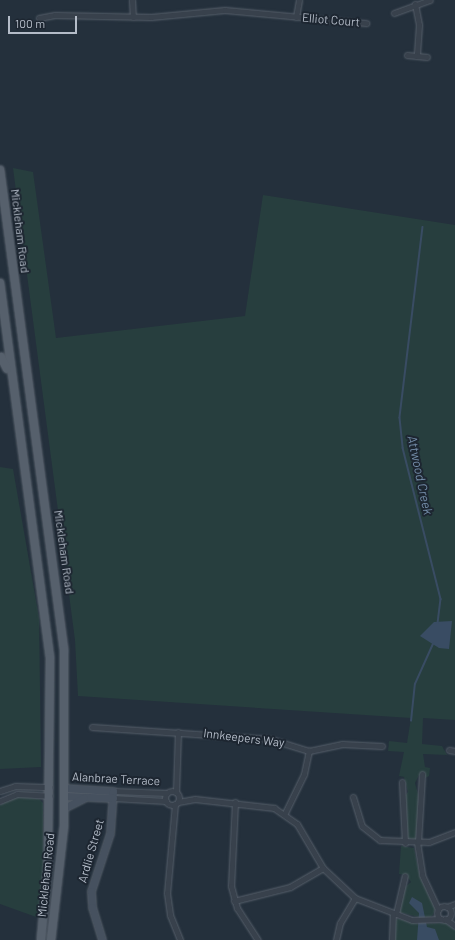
<!DOCTYPE html>
<style>
body{margin:0}
#map{position:relative;width:455px;height:940px;overflow:hidden;background:#24303c;font-family:Barlow,sans-serif}
div>[style]{position:absolute}
[style*='--x']{left:calc(var(--x)*1px);top:calc(var(--y)*1px);width:calc(var(--w)*1px);rotate:calc(var(--a)*1deg)}
.green>*{inset:0;background:#273e3e}
.water>*{inset:0;background:#394c63}
.stream>*{height:1.5px;margin:-0.75px;padding:0 0.75px;transform-origin:0.75px;border-radius:0.75px;background:#394c63}
.roads{filter:drop-shadow(0 0 1px #565f6a) drop-shadow(0 0 1px #565f6a)}
.street>*{height:5px;margin:-2.5px;padding:0 2.5px;transform-origin:2.5px;border-radius:2.5px;background:#38414c}
.street>.ring{margin:-2.5px;padding:0;box-sizing:content-box;background:none;border:5px solid #38414c;border-radius:50%}
.secondary>*{height:7px;margin:-3.5px;padding:0 3.5px;transform-origin:3.5px;border-radius:3.5px;background:#46515f}
.primary>*{height:8px;margin:-4px;padding:0 4px;transform-origin:4px;border-radius:4px;background:#56606c}
span{translate:-50% -50%;white-space:nowrap;text-align:center;line-height:1.15;-webkit-text-stroke:4px #1d2631;paint-order:stroke}
.street-label{font-size:12px;color:#b4bcc8}
.water-label{font-size:13px;color:#758eaa;font-style:italic}
.scale{position:absolute;left:8px;top:16px;width:69px;height:18px;box-sizing:border-box;border:2px solid #b4bcc8;border-top:0;padding-left:5px;font-size:12px;line-height:14px;white-space:nowrap;color:#b4bcc8;-webkit-text-stroke:3px #1d2631;paint-order:stroke}
</style>
<div id="map">
<div class="green">
<div style="clip-path:polygon(13px 168px,33px 172px,56px 338px,245px 316px,263px 195px,455px 225px,455px 720px,423px 718px,422px 744px,442px 746px,447px 755px,423px 754px,425px 767px,430px 768px,429px 776px,425px 778px,419px 775px,415px 783px,420px 801px,416px 840px,407px 841px,404px 797px,408px 792px,404px 777px,399px 776px,404px 752px,388px 751px,389px 741px,407px 743px,411px 718px,78px 696px,75px 640px)"></div>
<div style="clip-path:polygon(0 467px,13px 469px,39px 618px,41px 767px,0 769px)"></div>
<div style="clip-path:polygon(18px 795px,39px 799px,43px 803px,44px 884px,39px 918px,0 904px,0 805px)"></div>
<div style="clip-path:polygon(401px 846px,414px 848px,420px 877px,435px 908px,433px 915px,426px 919px,399px 912px,404px 888px,411px 882px,406px 875px,399px 874px)"></div>
<div style="clip-path:polygon(399px 919px,418px 924px,445px 923px,455px 930px,455px 940px,395px 940px,395px 920px)"></div>
</div>
<div class="water">
<div style="clip-path:polygon(452px 621px,449px 649px,439px 648px,420px 636px,434px 622px)"></div>
<div style="clip-path:polygon(412px 897px,422px 903px,427px 927px,435px 929px,439px 940px,417px 940px,419px 913px,409px 903px)"></div>
</div>
<div class="stream">
<div style="--x:423;--y:227;--w:192;--a:96.9"></div>
<div style="--x:400;--y:418;--w:30;--a:84"></div>
<div style="--x:403;--y:448;--w:156;--a:75.9"></div>
<div style="--x:441;--y:599;--w:24;--a:97"></div>
<div style="--x:411;--y:721;--w:37;--a:-84"></div>
<div style="--x:415;--y:684;--w:44;--a:-65.8"></div>
</div>
<div class="roads">
<div class="street">
<div style="--x:132;--y:0;--w:17;--a:87"></div>
<div style="--x:415;--y:4;--w:21;--a:79"></div>
<div style="--x:419;--y:25;--w:31;--a:94"></div>
<div style="--x:394;--y:13;--w:38;--a:-20"></div>
<div style="--x:296;--y:17;--w:17;--a:-80"></div>
<div style="--x:39;--y:18;--w:16;--a:-11"></div>
<div style="--x:55;--y:15;--w:96;--a:1.2"></div>
<div style="--x:151;--y:17;--w:74;--a:-5.4"></div>
<div style="--x:225;--y:10;--w:142;--a:5.3"></div>
<div style="--x:407;--y:55;--w:20;--a:6"></div>
<div style="--x:92;--y:727;--w:178;--a:3.9"></div>
<div style="--x:270;--y:739;--w:41;--a:17.1"></div>
<div style="--x:449;--y:750;--w:6;--a:9"></div>
<div style="--x:309;--y:751;--w:34;--a:-12"></div>
<div style="--x:342;--y:744;--w:40;--a:2.9"></div>
<div style="--x:402;--y:782;--w:61;--a:87.2"></div>
<div class="ring" style="left:165px;top:791px;width:9px;height:9px"></div>
<div style="--x:0;--y:791;--w:16;--a:-18"></div>
<div style="--x:15;--y:786;--w:35;--a:2"></div>
<div style="--x:113;--y:791;--w:54;--a:2.1"></div>
<div style="--x:176;--y:792;--w:60;--a:-88.1"></div>
<div style="--x:353;--y:797;--w:30;--a:73"></div>
<div style="--x:362;--y:826;--w:23;--a:38"></div>
<div style="--x:380;--y:840;--w:49;--a:2.3"></div>
<div style="--x:429;--y:842;--w:28;--a:-21"></div>
<div style="--x:113;--y:798;--w:53;--a:3.2"></div>
<div style="--x:0;--y:801;--w:18;--a:-22"></div>
<div style="--x:17;--y:794;--w:33;--a:3"></div>
<div style="--x:178;--y:802;--w:17;--a:-10"></div>
<div style="--x:195;--y:799;--w:80;--a:6.5"></div>
<div style="--x:274;--y:808;--w:28;--a:35"></div>
<div style="--x:297;--y:824;--w:51;--a:59.4"></div>
<div style="--x:323;--y:868;--w:44;--a:43.2"></div>
<div style="--x:355;--y:898;--w:61;--a:21.1"></div>
<div style="--x:412;--y:920;--w:29;--a:-2"></div>
<div style="--x:235;--y:802;--w:84;--a:92.7"></div>
<div style="--x:231;--y:886;--w:23;--a:75"></div>
<div style="--x:237;--y:908;--w:38;--a:57"></div>
<div style="--x:175;--y:804;--w:89;--a:95.1"></div>
<div style="--x:167;--y:893;--w:22;--a:82"></div>
<div style="--x:170;--y:915;--w:27;--a:68"></div>
<div style="--x:285;--y:813;--w:43;--a:-64"></div>
<div style="--x:304;--y:774;--w:24;--a:-78"></div>
<div style="--x:417;--y:842;--w:33;--a:81"></div>
<div style="--x:422;--y:875;--w:38;--a:65"></div>
<div style="--x:418;--y:842;--w:68;--a:-86.6"></div>
<div style="--x:234;--y:901;--w:58;--a:-14"></div>
<div style="--x:290;--y:887;--w:38;--a:-30"></div>
<div class="ring" style="left:437px;top:906px;width:9px;height:9px"></div>
<div style="--x:447;--y:907;--w:9;--a:-21"></div>
<div style="--x:396;--y:914;--w:39;--a:-77"></div>
<div style="--x:445;--y:919;--w:12;--a:35"></div>
<div style="--x:336;--y:940;--w:17;--a:-77"></div>
<div style="--x:340;--y:923;--w:29;--a:-59"></div>
<div style="--x:392;--y:940;--w:27;--a:-88"></div>
</div>
<div class="secondary">
<div style="--x:65;--y:788;--w:48;--a:3.6"></div>
<div style="--x:113;--y:791;--w:42;--a:94.1"></div>
<div style="--x:110;--y:833;--w:61;--a:108.1"></div>
<div style="--x:91;--y:891;--w:16;--a:86"></div>
<div style="--x:92;--y:907;--w:34;--a:73"></div>
<div style="--x:64;--y:796;--w:49;--a:2.3"></div>
<div style="--x:64;--y:808;--w:22;--a:-27"></div>
</div>
<div class="primary">
<div style="--x:0;--y:170;--w:484;--a:82.4"></div>
<div style="--x:64;--y:650;--w:176;--a:90"></div>
<div style="--x:64;--y:826;--w:115;--a:96.5"></div>
<div style="--x:0;--y:283;--w:378;--a:82.4"></div>
<div style="--x:50;--y:658;--w:206;--a:90.6"></div>
<div style="--x:48;--y:864;--w:76;--a:95.3"></div>
<div style="--x:1;--y:357;--w:13;--a:63"></div>
</div>
</div>
<div class="street-label">
<span style="left:331px;top:20px;rotate:5deg">Elliot Court</span>
<span style="left:20px;top:231px;rotate:83deg">Mickleham Road</span>
<span style="left:64px;top:552px;rotate:82deg">Mickleham Road</span>
<span style="left:244px;top:738px;rotate:7deg">Innkeepers Way</span>
<span style="left:116px;top:779px;rotate:3deg">Alanbrae Terrace</span>
<span style="left:91px;top:851px;rotate:-74deg">Ardlie Street</span>
<span style="left:46px;top:875px;rotate:-84deg">Mickleham Road</span>
</div>
<div class="water-label">
<span style="left:420px;top:475px;rotate:78deg">Attwood Creek</span>
</div>
<div class="scale">100 m</div>
</div>
